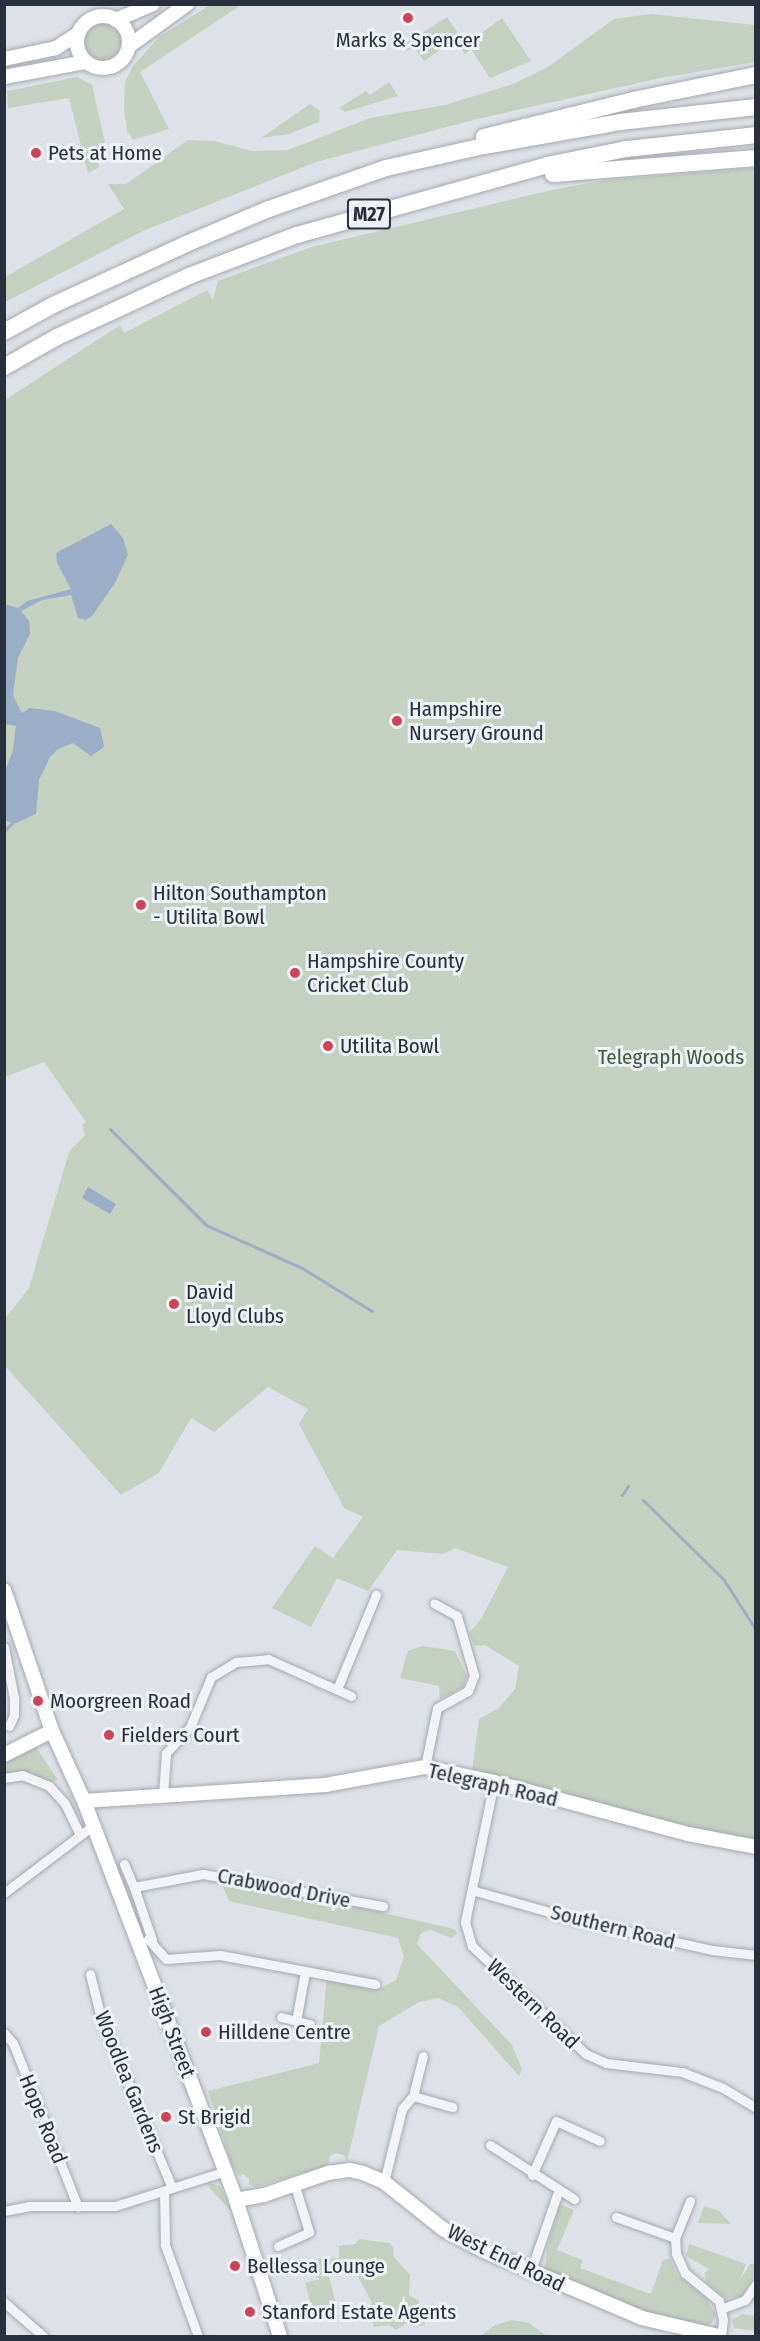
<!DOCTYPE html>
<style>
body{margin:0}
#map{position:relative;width:760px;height:2341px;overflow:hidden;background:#dee2e8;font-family:"Fira Sans Condensed",sans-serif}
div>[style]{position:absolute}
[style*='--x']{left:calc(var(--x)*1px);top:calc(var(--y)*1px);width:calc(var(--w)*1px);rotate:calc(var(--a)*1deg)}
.green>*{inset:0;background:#c4d1c0}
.round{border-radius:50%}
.water>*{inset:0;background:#9aafc7}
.stream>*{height:3px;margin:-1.5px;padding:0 1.5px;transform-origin:1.5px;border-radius:1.5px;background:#9aafc7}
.roads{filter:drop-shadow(0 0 2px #a4a9b2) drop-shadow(0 0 2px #a4a9b2)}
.street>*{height:9px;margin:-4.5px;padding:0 4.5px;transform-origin:4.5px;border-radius:4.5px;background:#f1f3f6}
.secondary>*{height:14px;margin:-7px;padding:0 7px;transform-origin:7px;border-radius:7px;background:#fff}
.secondary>.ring{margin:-7px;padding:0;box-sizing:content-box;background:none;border:14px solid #fff;border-radius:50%}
.highway>*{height:16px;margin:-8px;padding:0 8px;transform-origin:8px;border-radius:8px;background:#fff}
.dots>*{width:16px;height:16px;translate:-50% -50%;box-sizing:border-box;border:3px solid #eef1f5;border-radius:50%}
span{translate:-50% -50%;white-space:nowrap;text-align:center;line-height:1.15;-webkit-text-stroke:6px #eef1f5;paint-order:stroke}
.shield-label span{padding:2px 4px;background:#eef1f5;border:2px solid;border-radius:4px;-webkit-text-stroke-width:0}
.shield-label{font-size:20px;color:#28303e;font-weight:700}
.poi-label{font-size:21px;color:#28303e}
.left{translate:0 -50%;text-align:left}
.park-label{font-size:21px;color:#3c5a35}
.street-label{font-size:21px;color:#28303e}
.frame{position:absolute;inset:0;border:6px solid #28303e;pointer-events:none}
</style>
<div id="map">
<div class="green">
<div style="clip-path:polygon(210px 5px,241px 5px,140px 72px,169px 129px,133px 140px,127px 131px,124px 107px,125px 82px,133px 66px,159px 37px)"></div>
<div style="clip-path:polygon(651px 14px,755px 25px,755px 62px,661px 78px,477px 119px,316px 162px,143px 231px,5px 302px,5px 277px,124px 209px,108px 184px,126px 184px,188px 140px,215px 141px,252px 151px,288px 150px,370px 118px,445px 105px,513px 84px,548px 67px,614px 19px)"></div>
<div style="clip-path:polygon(447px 17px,460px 36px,424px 61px,414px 47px,407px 51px,403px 45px)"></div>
<div style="clip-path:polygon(502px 18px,531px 61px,490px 78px,471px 49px,465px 54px,461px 48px)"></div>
<div class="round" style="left:85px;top:24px;width:36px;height:36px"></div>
<div style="clip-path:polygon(77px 77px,92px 85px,105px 142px,98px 168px,88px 173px,69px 98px,8px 108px,7px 91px)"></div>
<div style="clip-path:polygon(389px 82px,398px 96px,345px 112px,339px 108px,366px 91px,370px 95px)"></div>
<div style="clip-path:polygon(310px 104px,320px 111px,319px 122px,289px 134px,261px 138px)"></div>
<div style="clip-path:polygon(755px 168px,755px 1841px,667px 1823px,472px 1770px,479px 1719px,499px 1708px,515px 1689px,519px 1666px,485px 1645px,475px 1646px,469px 1633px,481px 1619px,508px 1567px,455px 1548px,443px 1554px,397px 1550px,368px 1591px,337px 1578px,311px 1627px,272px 1608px,315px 1546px,333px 1558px,363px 1517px,344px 1508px,299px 1424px,308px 1409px,268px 1387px,214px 1432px,191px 1418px,159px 1473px,121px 1495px,5px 1366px,4px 1320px,29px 1288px,69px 1152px,85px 1135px,82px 1125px,86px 1122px,44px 1062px,5px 1077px,5px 400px,120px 325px,124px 333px,207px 290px,213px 300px,218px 281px,311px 247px,556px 189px,606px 180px)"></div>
<div style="clip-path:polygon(423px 1646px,455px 1651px,467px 1676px,463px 1687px,440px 1699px,439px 1686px,400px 1678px,408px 1651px)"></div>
<div style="clip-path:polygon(36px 1747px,58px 1780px,49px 1783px,22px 1772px,5px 1775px,5px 1763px)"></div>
<div style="clip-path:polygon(227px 1878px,455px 1929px,457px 1934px,451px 1938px,431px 1930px,421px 1933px,417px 1944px,512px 2045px,522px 2070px,519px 2076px,458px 2007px,438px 1998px,419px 2002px,379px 2026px,347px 2162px,344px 2155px,336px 2153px,330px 2156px,328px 2165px,256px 2187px,249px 2185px,249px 2179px,243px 2174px,240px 2176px,233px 2168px,208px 2091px,319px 2063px,327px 1976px,375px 1984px,379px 1989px,396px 1980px,404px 1957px,398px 1938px,229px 1901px,223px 1887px)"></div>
<div style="clip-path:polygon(207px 2182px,220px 2186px,232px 2212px,211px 2190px)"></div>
<div style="clip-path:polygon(560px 2204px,574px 2210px,557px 2250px,583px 2260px,580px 2268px,651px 2294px,663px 2260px,670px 2259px,678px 2276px,706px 2298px,716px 2315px,712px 2323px,706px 2326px,642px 2313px,545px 2271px,547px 2249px)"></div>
<div style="clip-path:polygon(704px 2206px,719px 2211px,731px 2224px,698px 2223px)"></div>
<div style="clip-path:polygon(359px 2239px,390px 2243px,393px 2247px,394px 2257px,410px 2275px,409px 2295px,419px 2301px,425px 2325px,416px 2327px,410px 2321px,396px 2330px,389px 2325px,374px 2327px,369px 2308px,372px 2303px,354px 2269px,321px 2278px,329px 2277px,336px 2304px,313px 2311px,305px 2283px,320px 2279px,310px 2273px,312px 2259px,339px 2258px,339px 2246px,355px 2244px)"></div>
<div style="clip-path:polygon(689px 2244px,746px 2264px,740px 2280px,750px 2264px,755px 2264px,755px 2275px,741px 2297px,725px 2298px,706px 2282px,705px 2273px,709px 2269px,686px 2256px)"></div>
<div style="clip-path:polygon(742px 2314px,755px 2316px,755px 2331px,734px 2328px,732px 2320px)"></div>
<div style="clip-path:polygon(512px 2320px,529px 2323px,547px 2336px,481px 2336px,495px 2325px)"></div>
</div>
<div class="water">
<div style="clip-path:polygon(111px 524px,123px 538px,128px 555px,115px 583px,92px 616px,86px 620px,78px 618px,71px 595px,42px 600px,21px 611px,29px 621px,30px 634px,18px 658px,13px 695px,22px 713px,30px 708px,55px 711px,100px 728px,104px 747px,91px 756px,73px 743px,58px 749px,50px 757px,39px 780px,36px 814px,14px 824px,4px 820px,5px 771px,13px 750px,16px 726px,5px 724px,5px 604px,18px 608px,27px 601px,71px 589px,57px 563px,56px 553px)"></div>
<div style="clip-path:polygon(88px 1187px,116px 1204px,110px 1214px,82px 1198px)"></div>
</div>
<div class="stream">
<div style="--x:4;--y:831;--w:10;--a:-45"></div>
<div style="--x:110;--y:1129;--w:136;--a:45"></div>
<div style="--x:206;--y:1225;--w:105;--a:24.1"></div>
<div style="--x:302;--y:1268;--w:82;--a:31.6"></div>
<div style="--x:622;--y:1495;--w:11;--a:-56"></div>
<div style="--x:643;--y:1500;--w:114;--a:44.6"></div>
<div style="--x:724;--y:1580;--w:59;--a:57.4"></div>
</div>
<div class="roads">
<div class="street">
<div style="--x:4;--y:1647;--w:52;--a:78.9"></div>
<div style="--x:14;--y:1698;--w:17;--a:90"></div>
<div style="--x:14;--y:1715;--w:12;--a:114"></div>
<div style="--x:337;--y:1689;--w:102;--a:-67.5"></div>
<div style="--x:425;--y:1767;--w:60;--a:-78.5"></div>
<div style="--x:437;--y:1708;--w:35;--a:-29"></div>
<div style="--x:468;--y:1691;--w:17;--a:-69"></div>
<div style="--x:474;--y:1675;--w:61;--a:-106.1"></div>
<div style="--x:457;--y:1616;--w:26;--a:-151"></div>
<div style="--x:4;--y:1778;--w:18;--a:-9"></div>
<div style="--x:22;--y:1775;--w:29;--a:22"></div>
<div style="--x:49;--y:1786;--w:24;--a:48"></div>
<div style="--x:65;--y:1804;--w:34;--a:64"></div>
<div style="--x:494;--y:1782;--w:143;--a:101.7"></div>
<div style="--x:465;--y:1922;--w:25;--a:74"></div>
<div style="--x:472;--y:1946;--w:157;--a:43.5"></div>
<div style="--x:586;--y:2054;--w:22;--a:24"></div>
<div style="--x:606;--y:2063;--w:77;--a:6.8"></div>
<div style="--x:682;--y:2072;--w:44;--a:21.3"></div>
<div style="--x:723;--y:2088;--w:39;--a:31"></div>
<div style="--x:163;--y:1795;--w:42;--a:-85.9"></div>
<div style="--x:166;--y:1753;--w:35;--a:-47"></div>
<div style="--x:190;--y:1727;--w:54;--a:-67.2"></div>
<div style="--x:211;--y:1677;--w:29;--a:-31"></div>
<div style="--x:236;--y:1662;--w:32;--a:-5"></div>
<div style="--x:268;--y:1659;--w:91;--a:24"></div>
<div style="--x:124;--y:1864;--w:25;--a:67"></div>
<div style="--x:472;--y:1890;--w:109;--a:15.9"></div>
<div style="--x:577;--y:1920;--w:138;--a:12.5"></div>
<div style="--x:712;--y:1950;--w:44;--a:6.5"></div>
<div style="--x:4;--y:1893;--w:109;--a:-37.2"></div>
<div style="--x:148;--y:1939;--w:27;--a:48"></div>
<div style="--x:166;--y:1959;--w:54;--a:-4.2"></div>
<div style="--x:220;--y:1955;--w:158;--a:10.6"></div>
<div style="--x:152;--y:1940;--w:56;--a:-108.8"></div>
<div style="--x:134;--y:1887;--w:70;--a:-10.7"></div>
<div style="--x:203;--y:1874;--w:183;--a:10.1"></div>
<div style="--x:90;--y:1974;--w:45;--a:76"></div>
<div style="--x:101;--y:2018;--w:184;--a:67.3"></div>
<div style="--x:281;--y:2017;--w:30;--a:14"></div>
<div style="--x:296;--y:2021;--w:50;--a:-79.6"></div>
<div style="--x:4;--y:2033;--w:13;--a:48"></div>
<div style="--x:13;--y:2043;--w:176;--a:68.4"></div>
<div style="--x:413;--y:2096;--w:41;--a:15.8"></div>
<div style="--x:490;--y:2145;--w:100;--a:32.7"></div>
<div style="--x:532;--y:2175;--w:59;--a:-66"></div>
<div style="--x:556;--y:2121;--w:48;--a:24.4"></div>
<div style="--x:384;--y:2182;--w:75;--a:-76.1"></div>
<div style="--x:402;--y:2109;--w:17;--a:-50"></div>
<div style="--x:413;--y:2096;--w:41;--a:-76"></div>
<div style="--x:164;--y:2191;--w:54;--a:88.9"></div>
<div style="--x:165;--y:2245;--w:97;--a:70.1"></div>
<div style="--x:690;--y:2201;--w:40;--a:112"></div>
<div style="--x:675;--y:2238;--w:16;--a:86"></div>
<div style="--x:676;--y:2254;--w:21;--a:65"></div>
<div style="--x:685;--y:2273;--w:44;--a:39.5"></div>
<div style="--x:719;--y:2301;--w:19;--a:78"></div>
<div style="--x:723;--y:2320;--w:16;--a:97"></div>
<div style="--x:4;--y:2211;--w:25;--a:-11"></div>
<div style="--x:29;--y:2206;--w:86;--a:0"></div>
<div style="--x:115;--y:2206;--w:113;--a:-17.5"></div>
<div style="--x:616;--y:2217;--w:63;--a:19.6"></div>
<div style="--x:278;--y:2246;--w:34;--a:-24"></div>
<div style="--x:309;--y:2232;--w:48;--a:-106.9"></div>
<div style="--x:531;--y:2270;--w:83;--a:-70.9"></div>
<div style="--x:4;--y:2302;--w:52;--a:41.1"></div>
<div style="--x:723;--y:2308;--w:23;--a:-20"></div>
<div style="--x:745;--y:2300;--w:19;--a:-55"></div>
</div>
<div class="secondary">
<div class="ring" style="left:77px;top:16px;width:38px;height:38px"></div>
<div style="--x:116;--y:20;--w:40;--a:-23.4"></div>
<div style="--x:129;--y:46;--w:72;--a:-35.9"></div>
<div style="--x:4;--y:59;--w:53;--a:-11.9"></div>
<div style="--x:56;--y:48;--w:27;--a:-33"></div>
<div style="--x:4;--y:77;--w:82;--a:-10.5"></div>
<div style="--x:4;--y:1590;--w:149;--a:71.2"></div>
<div style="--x:52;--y:1731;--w:77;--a:65.4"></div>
<div style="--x:84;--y:1801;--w:427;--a:69.1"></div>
<div style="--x:236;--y:2200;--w:143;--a:72.1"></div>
<div style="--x:4;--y:1755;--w:54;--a:-26.6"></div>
<div style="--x:84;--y:1801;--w:242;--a:-3.8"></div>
<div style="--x:325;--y:1785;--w:102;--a:-10.2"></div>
<div style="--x:425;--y:1767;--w:71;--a:12.3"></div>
<div style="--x:494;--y:1782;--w:201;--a:15"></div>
<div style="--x:688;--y:1834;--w:69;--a:10.8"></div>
<div style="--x:236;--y:2200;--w:28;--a:-10"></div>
<div style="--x:264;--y:2195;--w:68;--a:-19"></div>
<div style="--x:328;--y:2173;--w:22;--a:-8"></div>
<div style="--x:350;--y:2170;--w:13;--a:13"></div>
<div style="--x:363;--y:2173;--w:23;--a:23"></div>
<div style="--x:384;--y:2182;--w:75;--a:38.5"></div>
<div style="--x:443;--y:2229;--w:44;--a:28.3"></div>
<div style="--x:482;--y:2250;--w:174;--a:23"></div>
<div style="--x:642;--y:2318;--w:78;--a:13.3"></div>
</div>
<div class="highway">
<div style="--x:484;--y:137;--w:154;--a:-13.9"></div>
<div style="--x:633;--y:100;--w:126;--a:-11.5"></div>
<div style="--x:553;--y:174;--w:204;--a:-4.5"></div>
<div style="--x:4;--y:332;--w:56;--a:-28.9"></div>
<div style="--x:53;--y:305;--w:146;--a:-24.6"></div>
<div style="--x:186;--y:244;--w:90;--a:-22.9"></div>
<div style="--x:269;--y:209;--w:124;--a:-19.3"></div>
<div style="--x:386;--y:168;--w:100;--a:-12.7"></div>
<div style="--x:484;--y:146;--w:138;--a:-10"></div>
<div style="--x:620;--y:122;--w:137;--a:-6.3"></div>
<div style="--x:4;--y:367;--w:61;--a:-29.5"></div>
<div style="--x:57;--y:337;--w:145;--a:-24.8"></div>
<div style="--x:189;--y:276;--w:116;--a:-20.8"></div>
<div style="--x:297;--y:235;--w:260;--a:-15.6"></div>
<div style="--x:547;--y:165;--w:81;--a:-11.4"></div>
<div style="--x:626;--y:149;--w:131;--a:-6.1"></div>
</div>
</div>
<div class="dots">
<div style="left:408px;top:18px;background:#cc4457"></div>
<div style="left:36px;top:153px;background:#cc4457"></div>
<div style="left:397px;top:721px;background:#cc4457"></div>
<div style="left:141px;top:905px;background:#cc4457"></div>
<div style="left:295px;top:973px;background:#cc4457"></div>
<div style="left:328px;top:1046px;background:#cc4457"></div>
<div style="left:174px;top:1304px;background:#cc4457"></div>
<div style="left:38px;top:1701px;background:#cc4457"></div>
<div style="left:109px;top:1735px;background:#cc4457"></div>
<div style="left:206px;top:2032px;background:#cc4457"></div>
<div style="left:166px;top:2117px;background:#cc4457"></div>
<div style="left:235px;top:2266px;background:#cc4457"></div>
<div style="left:250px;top:2312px;background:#cc4457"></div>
</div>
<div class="shield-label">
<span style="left:369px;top:214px">M27</span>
</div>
<div class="poi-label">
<span style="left:408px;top:40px">Marks &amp; Spencer</span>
<span class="left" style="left:48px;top:153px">Pets at Home</span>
<span class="left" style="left:409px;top:721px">Hampshire<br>Nursery Ground</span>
<span class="left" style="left:153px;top:905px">Hilton Southampton<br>- Utilita Bowl</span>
<span class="left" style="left:307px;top:973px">Hampshire County<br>Cricket Club</span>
<span class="left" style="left:340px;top:1046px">Utilita Bowl</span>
<span class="left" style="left:186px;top:1304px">David<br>Lloyd Clubs</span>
<span class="left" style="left:50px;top:1701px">Moorgreen Road</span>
<span class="left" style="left:121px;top:1735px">Fielders Court</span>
<span class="left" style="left:218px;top:2032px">Hilldene Centre</span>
<span class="left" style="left:178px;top:2117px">St Brigid</span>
<span class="left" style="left:247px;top:2266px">Bellessa Lounge</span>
<span class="left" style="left:262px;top:2312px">Stanford Estate Agents</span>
</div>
<div class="park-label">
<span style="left:671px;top:1057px">Telegraph Woods</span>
</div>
<div class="street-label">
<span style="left:493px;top:1785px;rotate:13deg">Telegraph Road</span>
<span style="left:284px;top:1888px;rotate:11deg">Crabwood Drive</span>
<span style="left:613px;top:1927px;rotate:14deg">Southern Road</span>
<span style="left:533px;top:2004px;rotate:44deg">Western Road</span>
<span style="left:172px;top:2032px;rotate:69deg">High Street</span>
<span style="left:129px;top:2082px;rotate:68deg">Woodlea Gardens</span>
<span style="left:43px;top:2119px;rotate:68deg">Hope Road</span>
<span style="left:506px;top:2258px;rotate:26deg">West End Road</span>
</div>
<div class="frame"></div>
</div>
